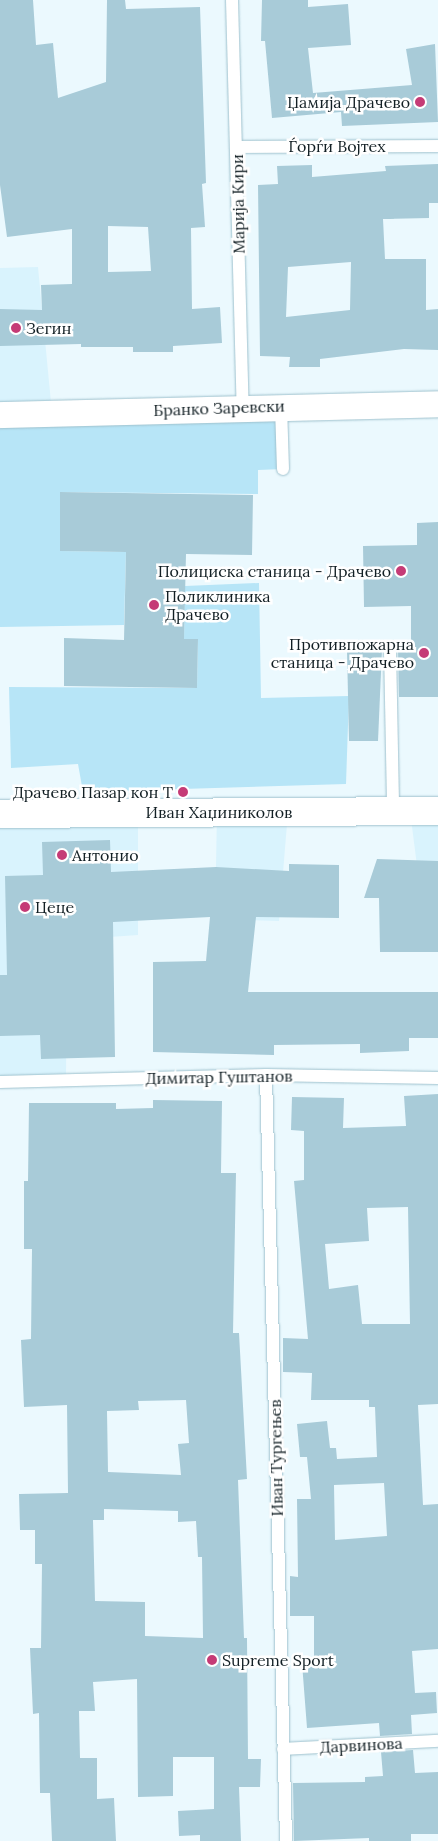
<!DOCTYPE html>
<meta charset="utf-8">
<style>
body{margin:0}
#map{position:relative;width:438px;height:1841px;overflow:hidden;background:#ebf9fe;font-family:Lora,serif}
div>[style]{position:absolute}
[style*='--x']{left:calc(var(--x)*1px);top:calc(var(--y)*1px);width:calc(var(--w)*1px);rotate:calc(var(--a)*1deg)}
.built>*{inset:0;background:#d9f3fd}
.green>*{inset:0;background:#b7e5f7}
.building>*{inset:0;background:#a8cbd8}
.roads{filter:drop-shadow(0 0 1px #9ec1cd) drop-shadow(0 0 1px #9ec1cd)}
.lane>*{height:12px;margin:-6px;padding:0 6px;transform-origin:6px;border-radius:6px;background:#fff}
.street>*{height:26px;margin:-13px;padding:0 13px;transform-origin:13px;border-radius:13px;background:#fff}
.secondary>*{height:28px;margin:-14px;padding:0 14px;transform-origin:14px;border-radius:14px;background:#fff}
.dots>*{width:14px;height:14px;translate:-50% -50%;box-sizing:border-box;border:2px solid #fff;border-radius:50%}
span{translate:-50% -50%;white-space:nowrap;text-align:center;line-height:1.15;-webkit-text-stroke:5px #fff;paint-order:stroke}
.poi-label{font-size:16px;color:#121f24}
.right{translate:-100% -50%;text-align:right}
.left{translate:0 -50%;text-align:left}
.street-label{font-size:16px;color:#121f24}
</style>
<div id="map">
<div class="built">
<div style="clip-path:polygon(38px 267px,52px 413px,0 414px,0 268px)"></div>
<div style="clip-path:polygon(410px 811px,438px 811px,438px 896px,421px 897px)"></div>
<div style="clip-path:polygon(217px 812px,288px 812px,279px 921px,215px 919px)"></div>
<div style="clip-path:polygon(138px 813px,138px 935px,67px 940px,66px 1080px,0 1082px,0 814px)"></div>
</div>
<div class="green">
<div style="clip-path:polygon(281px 406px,283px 469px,258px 470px,258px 494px,61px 492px,60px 551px,126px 552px,124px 625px,0 627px,0 415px)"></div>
<div style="clip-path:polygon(259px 583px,261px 698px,349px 696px,346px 784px,83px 792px,78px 764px,11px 768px,9px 687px,197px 688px,198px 639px,184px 639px,185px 586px)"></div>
</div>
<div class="building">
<div style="clip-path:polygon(evenodd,0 0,33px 0,36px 45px,53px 43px,58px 98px,106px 82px,107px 0,125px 0,126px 9px,200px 7px,206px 183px,202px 184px,205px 227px,191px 228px,192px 309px,220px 307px,222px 343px,173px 346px,173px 352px,133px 352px,133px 347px,81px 347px,81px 344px,0 346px,0 309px,42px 310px,41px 285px,72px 284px,72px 229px,7px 237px,0 185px,0 0,108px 226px,148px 227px,151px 271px,108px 272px,108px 226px)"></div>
<div style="clip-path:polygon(262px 0,308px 0,308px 7px,348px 4px,351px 45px,308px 48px,313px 93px,412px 85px,406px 49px,435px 44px,438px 122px,342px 126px,341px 112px,272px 118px,265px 41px,261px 41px)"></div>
<div style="clip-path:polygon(evenodd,438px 164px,438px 203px,429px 203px,429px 218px,383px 219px,385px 259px,426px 259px,426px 310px,438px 309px,438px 350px,404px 349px,320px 359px,320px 367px,289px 367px,290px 357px,260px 356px,258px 185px,278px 184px,277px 166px,312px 165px,312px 177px,386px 171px,385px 166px,438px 164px,351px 262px,350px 310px,286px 317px,288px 267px,351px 262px)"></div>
<div style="clip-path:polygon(60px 492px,253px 495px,252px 555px,186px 554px,184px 639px,198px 639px,197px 688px,64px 686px,64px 638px,124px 640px,126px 552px,60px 551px)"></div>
<div style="clip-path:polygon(438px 522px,438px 697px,399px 697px,398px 648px,411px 648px,411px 606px,364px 607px,363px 546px,417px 545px,417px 523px)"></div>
<div style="clip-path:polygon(382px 649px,378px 741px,349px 741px,347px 650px)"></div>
<div style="clip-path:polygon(110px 840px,111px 872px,216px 867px,289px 871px,289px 864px,339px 865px,339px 918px,256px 917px,248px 992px,438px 992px,438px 1038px,409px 1038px,409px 1051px,360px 1053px,360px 1044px,274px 1045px,274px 1055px,153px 1052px,153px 962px,206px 961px,210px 917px,113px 922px,115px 1057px,41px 1059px,40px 1035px,0 1036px,0 975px,7px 975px,5px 876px,43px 875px,42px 842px)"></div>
<div style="clip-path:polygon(377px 859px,438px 861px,438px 952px,380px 952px,379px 898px,364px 898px)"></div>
<div style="clip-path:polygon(evenodd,438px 1094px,438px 1404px,418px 1405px,423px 1505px,438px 1504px,438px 1649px,412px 1651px,415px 1693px,436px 1692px,437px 1713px,411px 1715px,412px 1734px,380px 1736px,379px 1723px,307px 1728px,302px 1663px,314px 1662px,314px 1616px,290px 1616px,290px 1576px,298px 1577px,297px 1499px,311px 1499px,307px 1457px,300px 1457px,297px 1424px,327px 1421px,330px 1448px,336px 1448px,337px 1459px,377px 1457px,375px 1407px,369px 1407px,369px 1400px,311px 1400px,312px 1373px,283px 1372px,283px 1338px,308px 1339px,294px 1181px,304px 1180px,304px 1131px,291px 1130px,292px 1097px,344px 1098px,343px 1128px,406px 1126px,404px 1096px,438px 1094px,408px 1207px,410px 1324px,362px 1324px,358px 1285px,329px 1289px,325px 1244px,369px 1241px,367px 1208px,408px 1207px,438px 1094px,384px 1483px,387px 1536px,335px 1540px,334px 1485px,384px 1483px)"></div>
<div style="clip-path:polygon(evenodd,153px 1100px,222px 1101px,221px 1173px,236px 1173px,233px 1333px,239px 1333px,247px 1479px,238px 1480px,244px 1638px,247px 1638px,248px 1759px,261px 1759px,260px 1787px,239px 1787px,241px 1841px,200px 1841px,200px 1835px,179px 1836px,178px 1811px,214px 1809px,214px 1757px,173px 1757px,173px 1796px,138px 1797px,137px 1679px,93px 1682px,95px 1711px,79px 1711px,80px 1758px,97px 1758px,97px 1799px,114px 1798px,116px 1841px,52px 1841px,50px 1793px,40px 1793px,39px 1713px,33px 1714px,30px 1648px,41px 1648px,42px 1564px,35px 1564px,35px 1530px,20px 1530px,19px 1494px,68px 1493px,67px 1405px,24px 1407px,21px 1340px,31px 1339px,32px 1249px,24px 1249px,24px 1181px,28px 1181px,29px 1103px,116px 1103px,116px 1109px,153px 1108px,153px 1100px,186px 1400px,189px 1443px,178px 1444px,181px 1475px,108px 1472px,107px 1411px,139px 1410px,138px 1401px,186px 1400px,153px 1100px,104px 1509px,178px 1511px,178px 1522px,196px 1521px,198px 1557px,202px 1557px,203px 1638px,145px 1636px,145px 1602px,95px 1601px,93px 1520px,104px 1520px,104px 1509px)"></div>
<div style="clip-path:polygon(413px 1750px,415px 1773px,438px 1772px,438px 1834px,411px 1834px,411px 1841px,369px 1841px,369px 1838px,294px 1841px,293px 1783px,365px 1782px,365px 1777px,383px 1776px,381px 1752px)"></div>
</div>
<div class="roads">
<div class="lane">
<div style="--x:232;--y:0;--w:407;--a:88.5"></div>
<div style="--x:236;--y:147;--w:202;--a:-0.3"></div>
<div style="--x:281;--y:406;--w:63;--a:88.2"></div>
<div style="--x:390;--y:648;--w:163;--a:88.9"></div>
<div style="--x:266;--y:1075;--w:766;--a:88.5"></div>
<div style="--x:0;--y:1082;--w:266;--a:-1.5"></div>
<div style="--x:266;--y:1075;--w:172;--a:1"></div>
<div style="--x:283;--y:1749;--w:155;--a:-3"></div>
</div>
<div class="street">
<div style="--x:0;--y:415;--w:438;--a:-1.4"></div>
</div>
<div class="secondary">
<div style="--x:0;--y:814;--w:438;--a:-0.4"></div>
</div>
</div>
<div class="dots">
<div style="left:420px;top:102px;background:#c53b76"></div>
<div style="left:16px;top:328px;background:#c53b76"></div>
<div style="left:401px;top:571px;background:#c53b76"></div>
<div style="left:154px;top:605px;background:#c53b76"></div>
<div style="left:424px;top:653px;background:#c53b76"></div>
<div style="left:183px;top:792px;background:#c53b76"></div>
<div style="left:62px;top:855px;background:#c53b76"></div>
<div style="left:25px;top:907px;background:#c53b76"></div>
<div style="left:212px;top:1660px;background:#c53b76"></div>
</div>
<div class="poi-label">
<span class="right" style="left:410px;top:102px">Џамија Драчево</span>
<span class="left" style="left:26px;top:328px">Зегин</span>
<span class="right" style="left:391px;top:571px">Полициска станица - Драчево</span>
<span class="left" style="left:165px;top:605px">Поликлиника<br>Драчево</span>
<span class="right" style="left:414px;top:653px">Противпожарна<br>станица - Драчево</span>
<span class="right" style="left:173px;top:792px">Драчево Пазар кон Т</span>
<span class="left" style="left:72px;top:855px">Антонио</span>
<span class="left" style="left:35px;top:907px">Цеце</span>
<span class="left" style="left:222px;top:1660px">Supreme Sport</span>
</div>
<div class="street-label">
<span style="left:337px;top:146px">Ѓорѓи Војтех</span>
<span style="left:238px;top:204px;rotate:-91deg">Марија Кири</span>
<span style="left:219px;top:408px;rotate:-2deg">Бранко Заревски</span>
<span style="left:219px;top:812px">Иван Хаџиниколов</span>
<span style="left:219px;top:1077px;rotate:-1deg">Димитар Гуштанов</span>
<span style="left:276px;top:1458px;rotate:-91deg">Иван Тургењев</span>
<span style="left:361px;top:1745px;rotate:-3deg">Дарвинова</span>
</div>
</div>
